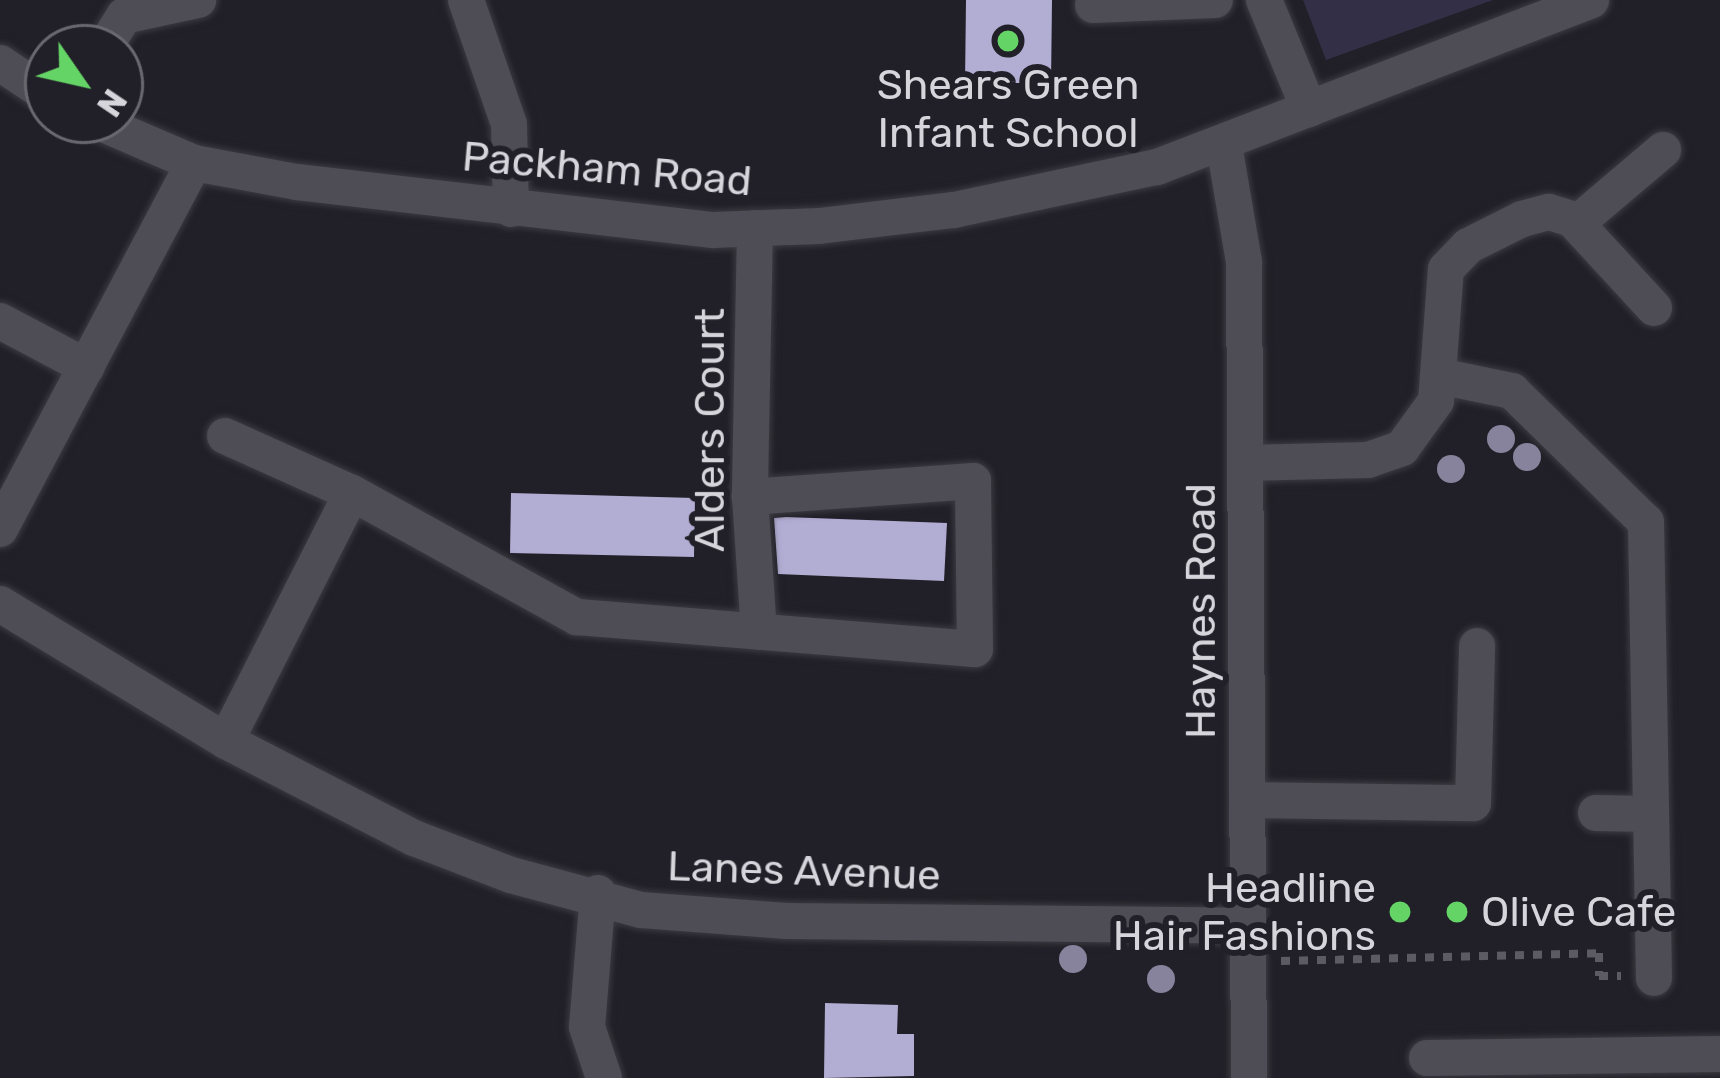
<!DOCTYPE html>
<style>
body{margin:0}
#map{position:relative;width:1720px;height:1078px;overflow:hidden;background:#211f27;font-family:Rubik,sans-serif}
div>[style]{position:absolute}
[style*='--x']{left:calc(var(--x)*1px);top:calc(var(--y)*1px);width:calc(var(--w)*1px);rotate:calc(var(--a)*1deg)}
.green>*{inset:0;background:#332f46}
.building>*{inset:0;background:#b2add3}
.path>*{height:8px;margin-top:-4px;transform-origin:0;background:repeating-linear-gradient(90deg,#5c5a62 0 9px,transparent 0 18px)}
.roads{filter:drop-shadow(0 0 3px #3b3a41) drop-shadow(0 0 3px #3b3a41)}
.minor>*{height:36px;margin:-18px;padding:0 18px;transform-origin:18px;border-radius:18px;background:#4e4d56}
.trees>*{width:28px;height:28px;margin:-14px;border-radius:50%;background:#87839c}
.dots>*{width:33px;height:33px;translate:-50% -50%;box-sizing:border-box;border:6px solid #211f27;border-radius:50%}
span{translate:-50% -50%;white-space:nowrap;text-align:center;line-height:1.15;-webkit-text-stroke:12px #211f27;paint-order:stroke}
.poi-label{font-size:42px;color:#d6d5db}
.right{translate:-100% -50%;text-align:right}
.left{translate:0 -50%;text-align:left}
.street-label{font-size:42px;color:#d6d5db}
.north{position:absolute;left:24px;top:24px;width:120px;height:120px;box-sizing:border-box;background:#211f27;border:3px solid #69686f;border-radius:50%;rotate:124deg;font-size:33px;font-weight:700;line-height:48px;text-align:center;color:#d6d5db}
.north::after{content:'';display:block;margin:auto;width:42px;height:54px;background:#65d467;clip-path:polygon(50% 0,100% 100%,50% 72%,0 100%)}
</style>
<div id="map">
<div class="green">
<div style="clip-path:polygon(1303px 0,1493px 0,1326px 60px)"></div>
</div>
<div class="building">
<div style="clip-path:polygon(966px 0,1052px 0,1051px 83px,965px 83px)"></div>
<div style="clip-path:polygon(511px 493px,695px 498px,694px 557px,510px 553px)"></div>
<div style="clip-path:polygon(786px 517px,947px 523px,944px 581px,778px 574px,774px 518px)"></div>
<div style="clip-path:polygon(825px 1003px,898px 1005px,897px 1034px,914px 1034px,914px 1076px,824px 1078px)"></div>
</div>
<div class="path">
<div style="--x:1281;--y:961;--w:318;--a:-1.4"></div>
<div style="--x:1599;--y:953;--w:23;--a:90"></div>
<div style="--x:1599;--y:976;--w:22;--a:0"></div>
</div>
<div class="roads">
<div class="minor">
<div style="--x:466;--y:0;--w:131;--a:70.9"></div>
<div style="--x:509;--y:124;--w:85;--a:88.7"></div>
<div style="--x:1264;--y:0;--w:118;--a:67.6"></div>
<div style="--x:1093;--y:5;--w:122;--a:-2.3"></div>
<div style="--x:104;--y:48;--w:38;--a:-58"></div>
<div style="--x:124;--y:16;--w:76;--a:-12.2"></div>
<div style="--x:0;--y:63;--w:58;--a:33.7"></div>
<div style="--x:94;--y:120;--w:109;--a:23.3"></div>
<div style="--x:194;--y:163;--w:105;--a:10.5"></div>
<div style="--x:297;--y:182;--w:419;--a:6.6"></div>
<div style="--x:713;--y:230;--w:106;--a:-2.2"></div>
<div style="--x:819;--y:226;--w:136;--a:-6.8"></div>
<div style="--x:954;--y:210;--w:208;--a:-12"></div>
<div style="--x:1157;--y:167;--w:465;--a:-21"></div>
<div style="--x:1224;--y:145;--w:119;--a:80.3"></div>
<div style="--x:1244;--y:262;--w:816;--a:89.65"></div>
<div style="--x:1577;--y:223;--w:113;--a:-40.3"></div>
<div style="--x:755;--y:228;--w:269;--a:91.1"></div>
<div style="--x:750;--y:497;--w:135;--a:86.2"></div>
<div style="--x:0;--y:321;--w:98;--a:27.9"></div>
<div style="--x:1439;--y:376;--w:75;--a:11.6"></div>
<div style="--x:1512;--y:391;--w:187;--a:44.4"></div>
<div style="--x:1646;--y:522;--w:456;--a:89"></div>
<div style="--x:225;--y:436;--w:139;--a:24.2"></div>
<div style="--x:352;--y:493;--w:257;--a:28.9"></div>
<div style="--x:577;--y:617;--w:399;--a:4.6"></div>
<div style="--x:975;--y:649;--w:168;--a:-90.7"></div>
<div style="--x:973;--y:481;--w:224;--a:175.9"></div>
<div style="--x:1245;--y:463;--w:123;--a:-1.4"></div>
<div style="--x:1368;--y:460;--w:36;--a:-19"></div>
<div style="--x:1402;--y:448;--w:58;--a:-54.1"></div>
<div style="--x:1436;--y:401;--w:132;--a:-85.7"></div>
<div style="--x:1446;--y:269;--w:32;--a:-46"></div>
<div style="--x:1468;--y:246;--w:60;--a:-26.6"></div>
<div style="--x:1522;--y:219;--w:28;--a:-15"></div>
<div style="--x:1549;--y:212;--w:24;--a:17"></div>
<div style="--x:1572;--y:219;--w:121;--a:47.3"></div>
<div style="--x:0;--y:529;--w:414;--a:-62.1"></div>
<div style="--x:0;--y:604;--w:264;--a:31.2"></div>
<div style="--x:226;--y:741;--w:212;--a:27.3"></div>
<div style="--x:414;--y:838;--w:104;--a:20.9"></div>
<div style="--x:511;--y:875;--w:135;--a:15.1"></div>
<div style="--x:641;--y:910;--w:146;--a:4.3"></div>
<div style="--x:787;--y:921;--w:460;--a:0.6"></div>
<div style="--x:226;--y:741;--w:278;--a:-63.1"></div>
<div style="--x:1247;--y:800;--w:226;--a:0.8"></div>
<div style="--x:1473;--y:803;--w:157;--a:-88.5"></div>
<div style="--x:1596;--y:813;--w:55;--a:1"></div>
<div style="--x:598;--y:893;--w:134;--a:94.7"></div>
<div style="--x:587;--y:1027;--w:54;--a:71.6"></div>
<div style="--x:1427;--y:1058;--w:293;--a:-0.8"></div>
</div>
</div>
<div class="trees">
<div style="left:1501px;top:439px"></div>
<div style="left:1527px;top:457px"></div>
<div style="left:1451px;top:469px"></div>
<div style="left:1073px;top:959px"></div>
<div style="left:1161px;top:979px"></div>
</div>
<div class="dots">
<div style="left:1008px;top:41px;background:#65d467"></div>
<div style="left:1400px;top:912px;background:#65d467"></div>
<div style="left:1457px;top:912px;background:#65d467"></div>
</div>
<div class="poi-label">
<span style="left:1008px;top:109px">Shears Green<br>Infant School</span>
<span class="right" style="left:1376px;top:912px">Headline<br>Hair Fashions</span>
<span class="left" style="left:1481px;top:912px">Olive Cafe</span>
</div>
<div class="street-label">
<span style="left:607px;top:169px;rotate:5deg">Packham Road</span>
<span style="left:710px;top:430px;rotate:-90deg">Alders Court</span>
<span style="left:1201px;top:611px;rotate:-90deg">Haynes Road</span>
<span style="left:804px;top:871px;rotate:2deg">Lanes Avenue</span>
</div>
<div class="north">N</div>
</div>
